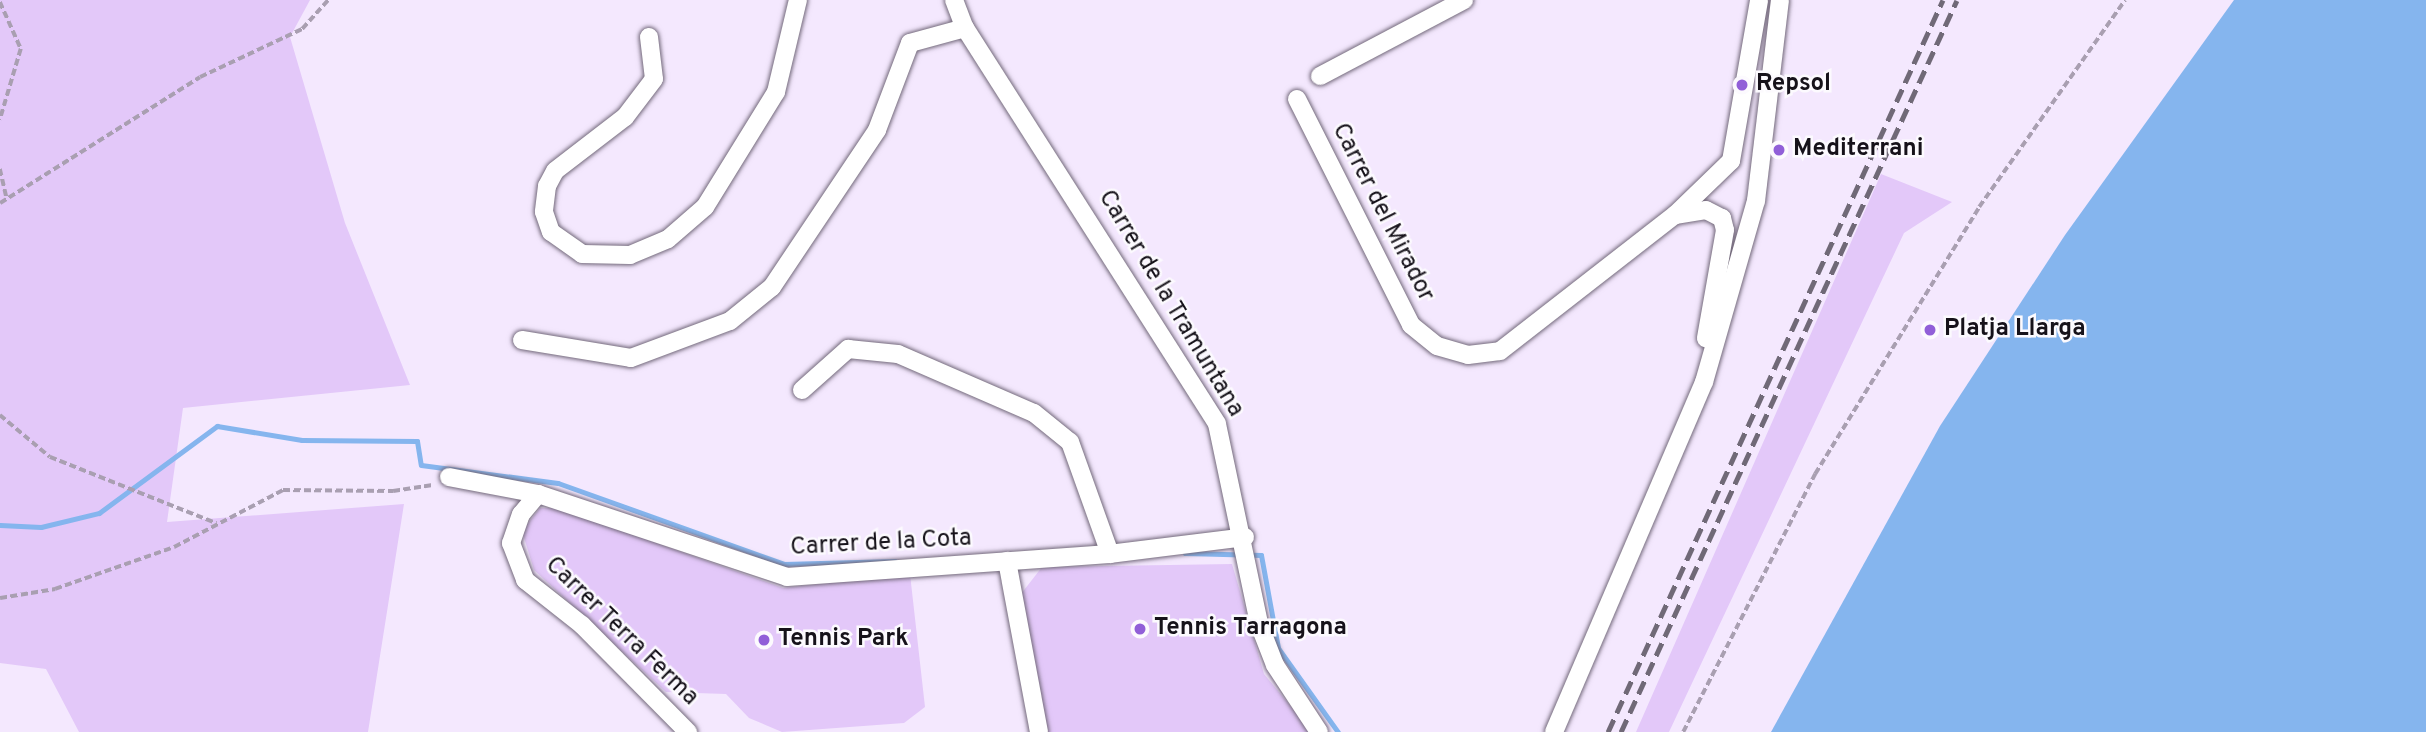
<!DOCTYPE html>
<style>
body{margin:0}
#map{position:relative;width:2426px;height:732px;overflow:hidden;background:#f4e8fe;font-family:Overpass,sans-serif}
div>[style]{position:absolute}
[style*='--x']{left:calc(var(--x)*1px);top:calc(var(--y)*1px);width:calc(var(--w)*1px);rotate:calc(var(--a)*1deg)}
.green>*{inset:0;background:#e3c8f9}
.water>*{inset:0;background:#85b5ee}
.stream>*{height:5px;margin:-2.5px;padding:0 2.5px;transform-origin:2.5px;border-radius:2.5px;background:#85b5ee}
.path>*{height:3.5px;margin-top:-1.75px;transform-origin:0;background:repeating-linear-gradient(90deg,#a99fb1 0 7px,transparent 0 10.5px)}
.roads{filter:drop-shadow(0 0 2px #73697b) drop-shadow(0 0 2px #73697b)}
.minor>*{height:18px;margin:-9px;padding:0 9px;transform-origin:9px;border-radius:9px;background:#fff}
.rail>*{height:5px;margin-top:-2.5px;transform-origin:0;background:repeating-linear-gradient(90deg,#706977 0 14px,transparent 0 21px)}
.dots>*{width:19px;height:19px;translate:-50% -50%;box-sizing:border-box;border:4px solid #fcfafe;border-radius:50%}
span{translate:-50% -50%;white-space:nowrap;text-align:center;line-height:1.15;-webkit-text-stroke:5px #fcfafe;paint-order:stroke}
.poi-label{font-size:24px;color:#16121a;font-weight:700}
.left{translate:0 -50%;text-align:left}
.street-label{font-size:24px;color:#16121a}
</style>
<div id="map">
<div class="green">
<div style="clip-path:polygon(0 0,310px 0,290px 37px,345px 223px,410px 385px,183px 408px,167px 522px,404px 504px,368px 732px,79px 732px,46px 669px,0 663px)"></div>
<div style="clip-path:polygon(1881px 174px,1952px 202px,1904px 233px,1669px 732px,1636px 732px)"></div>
<div style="clip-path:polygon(540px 508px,557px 508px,783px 588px,910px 574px,925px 707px,904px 723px,782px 732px,749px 718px,726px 694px,666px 692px,534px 570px,522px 531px)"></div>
<div style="clip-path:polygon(1232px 564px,1264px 674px,1312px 732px,1048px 732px,1021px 594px,1042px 567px)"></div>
</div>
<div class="water">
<div style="clip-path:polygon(2234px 0,2426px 0,2426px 732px,1771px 732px,1940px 426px,2065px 235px)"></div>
</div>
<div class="stream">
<div style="--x:0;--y:525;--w:41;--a:2.8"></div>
<div style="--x:41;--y:527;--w:60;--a:-13.6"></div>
<div style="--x:99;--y:513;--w:147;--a:-36.4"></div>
<div style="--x:217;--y:426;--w:86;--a:9.4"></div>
<div style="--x:302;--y:440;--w:115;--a:0.5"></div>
<div style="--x:417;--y:441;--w:24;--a:81"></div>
<div style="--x:421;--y:465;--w:138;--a:7.5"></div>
<div style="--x:558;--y:483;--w:240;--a:19.7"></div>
<div style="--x:784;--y:564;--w:111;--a:-1.5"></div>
<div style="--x:1185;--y:553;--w:76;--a:1.5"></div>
<div style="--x:1261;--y:555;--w:95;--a:79.6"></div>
<div style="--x:1278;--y:648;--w:103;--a:54.5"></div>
</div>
<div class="path">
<div style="--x:0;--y:2;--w:51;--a:65.9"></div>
<div style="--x:21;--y:49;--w:74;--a:106.5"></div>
<div style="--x:0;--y:169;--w:31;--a:77"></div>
<div style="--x:0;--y:203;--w:236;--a:-32.2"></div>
<div style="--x:200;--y:77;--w:113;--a:-25.2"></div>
<div style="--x:302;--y:29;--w:39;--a:-48"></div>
<div style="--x:0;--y:415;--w:65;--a:40"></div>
<div style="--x:50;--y:457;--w:179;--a:21.7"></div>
<div style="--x:0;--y:598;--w:56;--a:-9.3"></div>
<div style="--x:55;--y:589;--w:126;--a:-19.4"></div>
<div style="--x:174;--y:547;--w:123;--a:-27.6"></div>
<div style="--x:283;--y:490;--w:110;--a:0.5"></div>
<div style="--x:393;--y:491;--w:40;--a:-8.5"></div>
<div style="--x:1683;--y:732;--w:290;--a:-62.9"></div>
<div style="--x:1815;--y:474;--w:313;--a:-58.4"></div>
<div style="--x:1979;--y:207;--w:253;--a:-54.8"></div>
</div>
<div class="roads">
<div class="minor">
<div style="--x:954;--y:0;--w:30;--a:69"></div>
<div style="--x:965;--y:28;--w:469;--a:57.5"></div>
<div style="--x:1217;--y:424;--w:204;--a:78.1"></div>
<div style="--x:1259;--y:624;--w:44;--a:68.7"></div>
<div style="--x:1275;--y:665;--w:80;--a:56.7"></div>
<div style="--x:649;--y:37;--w:42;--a:83.2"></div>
<div style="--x:654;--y:79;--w:48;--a:127.3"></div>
<div style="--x:625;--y:117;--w:88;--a:142.4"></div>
<div style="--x:555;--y:171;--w:17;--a:118"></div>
<div style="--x:547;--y:186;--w:26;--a:97"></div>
<div style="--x:544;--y:212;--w:21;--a:71"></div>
<div style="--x:551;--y:232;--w:38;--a:35"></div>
<div style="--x:582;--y:254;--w:48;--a:1.2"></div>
<div style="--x:630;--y:255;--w:41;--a:-22.8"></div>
<div style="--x:668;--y:239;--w:49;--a:-40.9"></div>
<div style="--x:705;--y:207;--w:135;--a:-58.3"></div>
<div style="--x:776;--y:92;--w:95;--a:-76.6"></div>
<div style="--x:1320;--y:76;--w:163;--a:-27.8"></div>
<div style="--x:1297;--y:99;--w:253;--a:63.2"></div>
<div style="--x:1411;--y:325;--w:33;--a:39"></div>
<div style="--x:1437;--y:346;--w:32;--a:16"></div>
<div style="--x:1468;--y:355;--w:32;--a:-7"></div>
<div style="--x:1500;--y:351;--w:222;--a:-37.9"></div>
<div style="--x:1675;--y:215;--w:78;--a:-44"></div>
<div style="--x:1731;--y:161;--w:163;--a:-80.1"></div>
<div style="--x:1675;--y:215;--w:31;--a:-9"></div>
<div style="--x:1706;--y:210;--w:18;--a:27"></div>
<div style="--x:1722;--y:218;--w:12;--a:76"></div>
<div style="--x:1725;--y:230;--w:110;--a:100"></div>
<div style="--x:522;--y:340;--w:110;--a:9.4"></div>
<div style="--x:631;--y:358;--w:106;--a:-20.5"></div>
<div style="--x:730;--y:321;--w:54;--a:-39"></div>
<div style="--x:772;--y:287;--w:189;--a:-56.2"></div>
<div style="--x:877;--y:130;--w:93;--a:-69.2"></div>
<div style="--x:910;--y:43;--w:57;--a:-15.3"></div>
<div style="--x:802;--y:390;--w:62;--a:-41.7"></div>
<div style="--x:848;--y:349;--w:50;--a:5.7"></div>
<div style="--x:898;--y:354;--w:148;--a:23.5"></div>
<div style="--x:1034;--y:413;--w:46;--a:38.9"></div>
<div style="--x:1070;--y:442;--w:119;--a:70.3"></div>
<div style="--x:449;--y:477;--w:91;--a:10.8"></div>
<div style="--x:538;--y:494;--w:262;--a:18.4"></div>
<div style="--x:787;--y:577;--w:323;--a:-4.1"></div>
<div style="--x:1109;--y:554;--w:137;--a:-7.1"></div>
<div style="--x:538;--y:494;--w:26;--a:130"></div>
<div style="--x:521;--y:514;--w:31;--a:109"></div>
<div style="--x:511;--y:543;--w:40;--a:69"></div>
<div style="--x:525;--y:580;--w:73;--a:38.3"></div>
<div style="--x:582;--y:625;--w:151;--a:45.3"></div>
<div style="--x:1007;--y:561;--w:174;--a:79.4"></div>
<div style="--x:1554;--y:732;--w:381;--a:-66.8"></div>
<div style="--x:1704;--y:382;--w:188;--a:-74"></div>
<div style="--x:1756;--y:201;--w:202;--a:-83.2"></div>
</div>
</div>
<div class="rail">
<div style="--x:1608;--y:732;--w:805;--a:-65.41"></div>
<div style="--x:1621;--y:732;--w:805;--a:-65.34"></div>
</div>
<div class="dots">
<div style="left:1742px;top:85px;background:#915fd8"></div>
<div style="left:1779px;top:150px;background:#915fd8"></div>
<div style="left:1930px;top:330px;background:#915fd8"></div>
<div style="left:1140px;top:629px;background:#915fd8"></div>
<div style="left:764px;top:640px;background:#915fd8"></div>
</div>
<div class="poi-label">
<span class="left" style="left:1756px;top:85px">Repsol</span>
<span class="left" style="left:1793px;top:150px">Mediterrani</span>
<span class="left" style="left:1944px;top:330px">Platja Llarga</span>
<span class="left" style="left:1154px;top:629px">Tennis Tarragona</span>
<span class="left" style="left:778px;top:640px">Tennis Park</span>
</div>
<div class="street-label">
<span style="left:1382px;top:213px;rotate:63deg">Carrer del Mirador</span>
<span style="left:1170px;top:304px;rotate:59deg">Carrer de la Tramuntana</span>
<span style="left:881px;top:544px;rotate:-3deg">Carrer de la Cota</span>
<span style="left:621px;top:632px;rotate:44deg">Carrer Terra Ferma</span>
</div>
</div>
